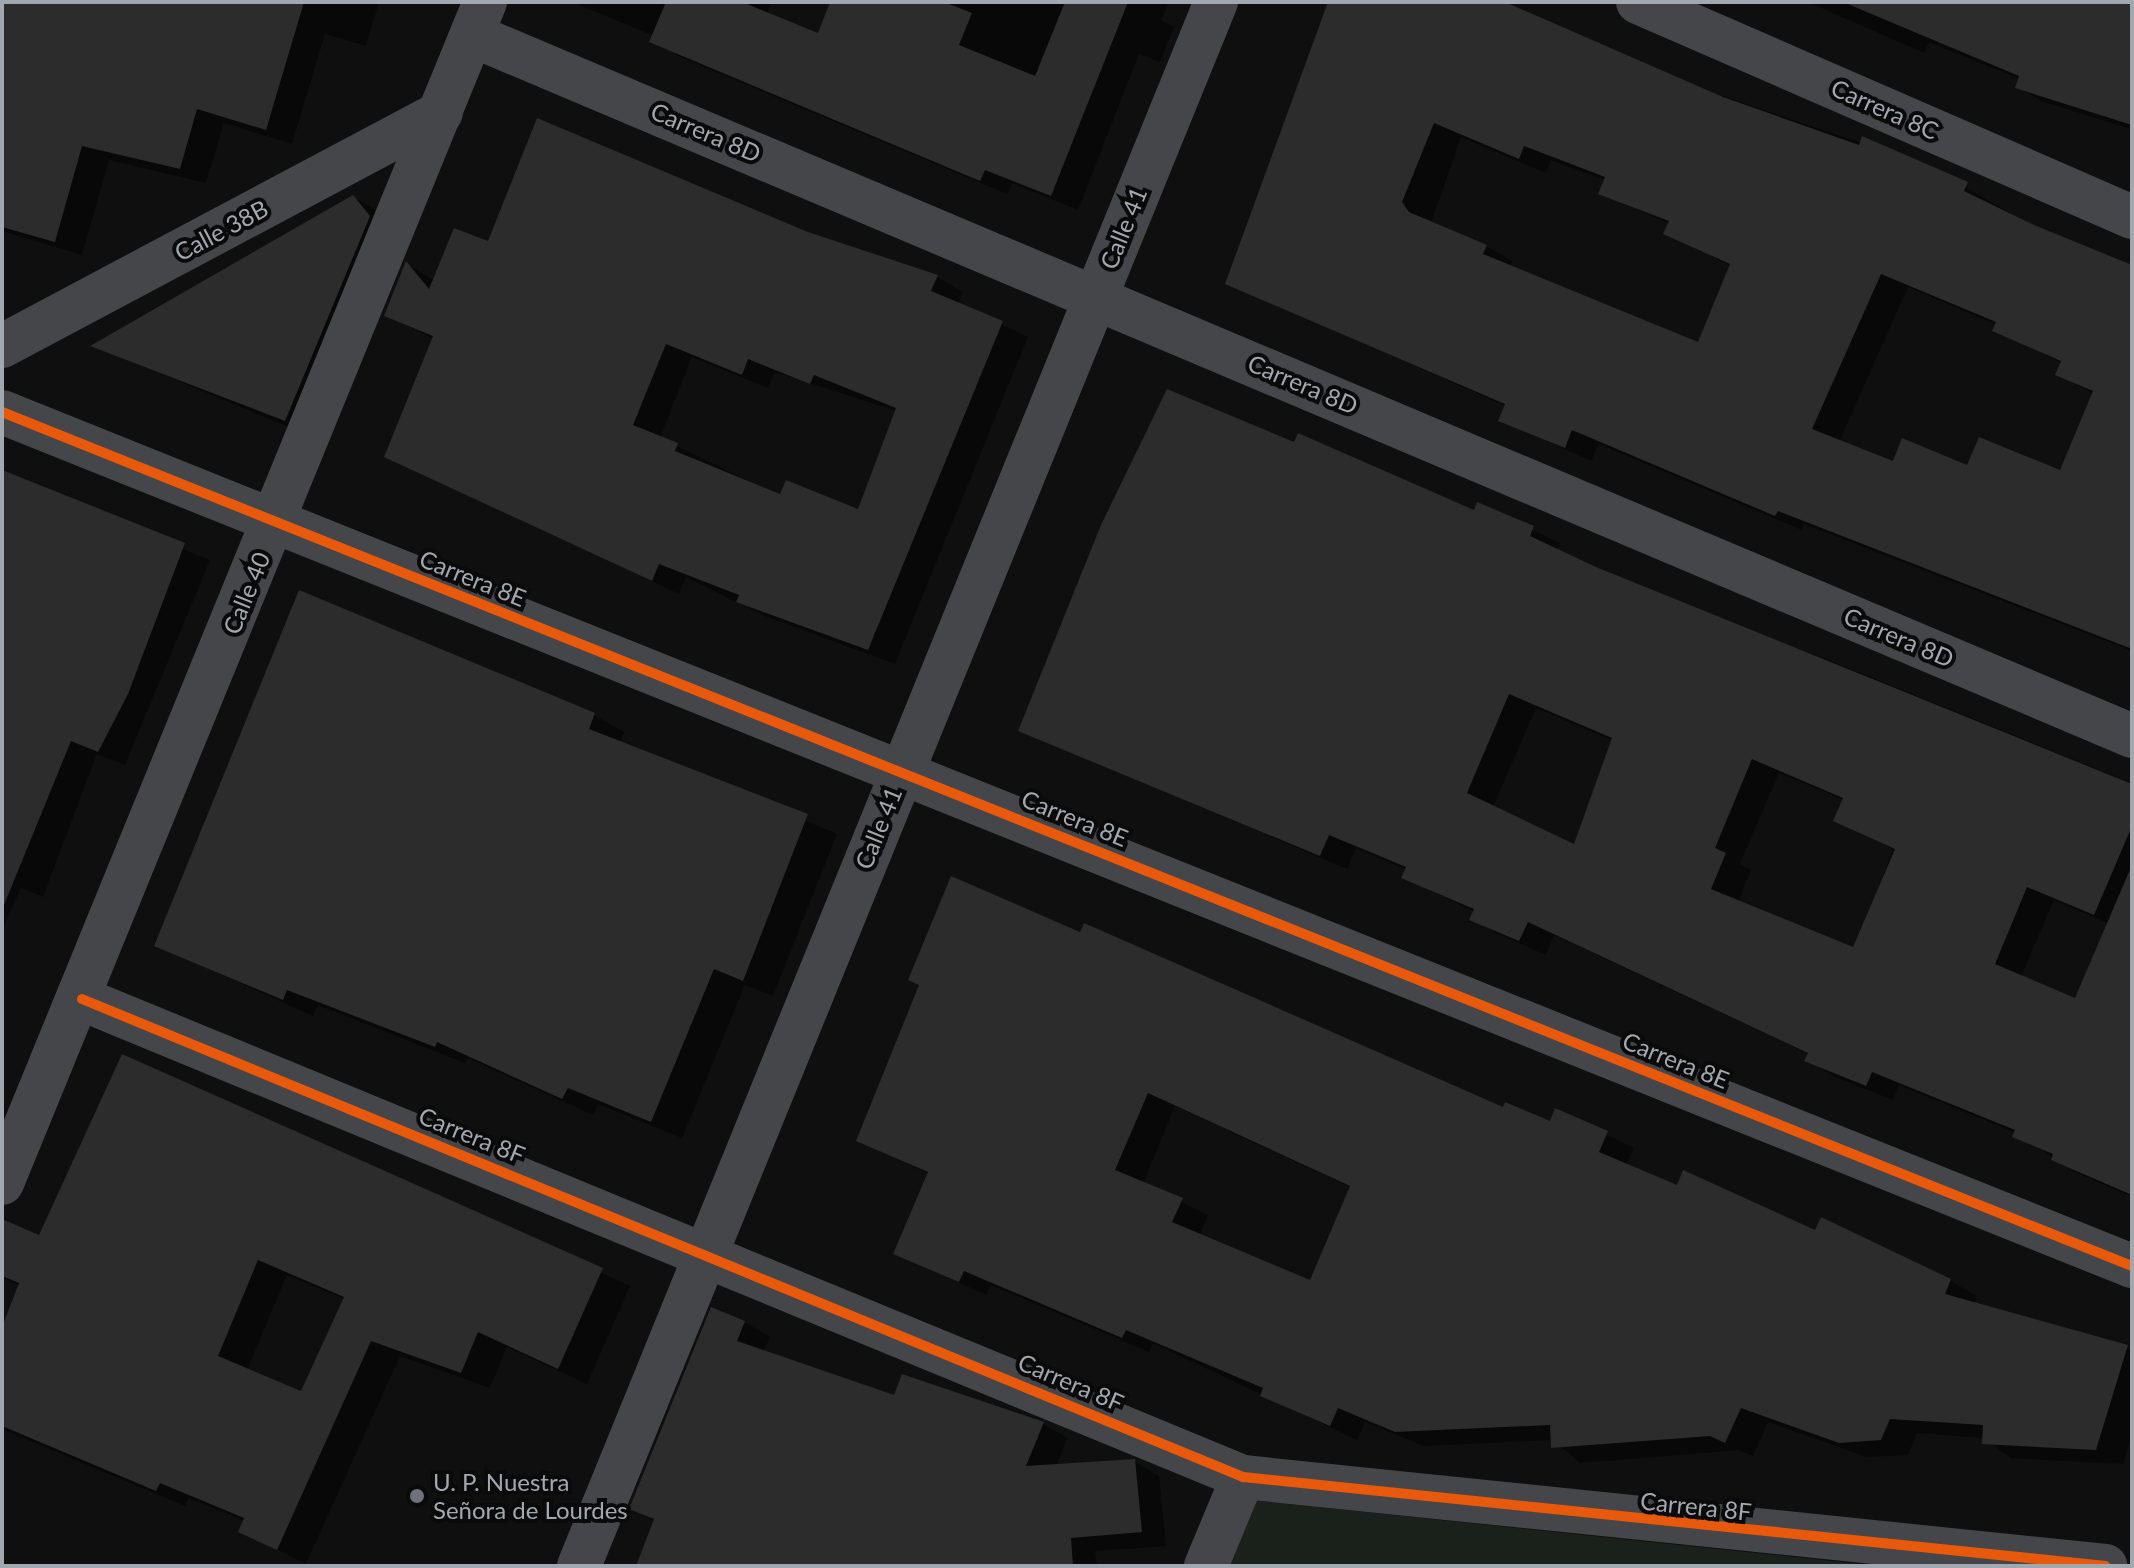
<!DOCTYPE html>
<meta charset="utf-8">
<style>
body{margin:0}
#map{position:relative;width:2134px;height:1568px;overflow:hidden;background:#0f0f10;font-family:Lato,sans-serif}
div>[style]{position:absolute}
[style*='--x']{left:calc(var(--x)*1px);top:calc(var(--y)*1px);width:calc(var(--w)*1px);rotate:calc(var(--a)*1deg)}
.green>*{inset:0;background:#1a201a}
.shadow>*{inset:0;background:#0007}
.building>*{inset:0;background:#2c2c2d}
.minor>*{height:44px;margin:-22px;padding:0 22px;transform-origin:22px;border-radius:22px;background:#444649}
.cycleway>*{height:10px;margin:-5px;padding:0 5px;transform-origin:5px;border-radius:5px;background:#e8590c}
.dots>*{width:22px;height:22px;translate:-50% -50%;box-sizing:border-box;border:4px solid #0a0a0b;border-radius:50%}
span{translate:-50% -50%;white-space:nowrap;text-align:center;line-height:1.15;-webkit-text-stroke:8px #0a0a0b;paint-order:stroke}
.street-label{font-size:24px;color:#a2a8b0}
.poi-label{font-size:24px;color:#a2a8b0}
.left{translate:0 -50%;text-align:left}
.frame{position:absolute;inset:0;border:4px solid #a2a8b0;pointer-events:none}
</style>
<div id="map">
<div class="green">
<div style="clip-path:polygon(1250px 1500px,1880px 1566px,1222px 1566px)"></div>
</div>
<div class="shadow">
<div style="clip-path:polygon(2px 2px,379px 2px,366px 46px,325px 34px,292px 144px,224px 123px,206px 183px,109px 160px,82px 255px,2px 231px)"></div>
<div style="clip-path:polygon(572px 2px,772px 2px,767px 14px,819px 35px,833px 2px,1169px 2px,1161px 20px,1174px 27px,1160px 62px,1139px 54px,1078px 210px,1012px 183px,1007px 194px,678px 56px,654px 36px)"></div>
<div style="clip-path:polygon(evenodd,1330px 2px,1495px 2px,1640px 68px,1927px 165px,2033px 226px,2132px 267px,2132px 651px,1804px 524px,1802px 530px,1599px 444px,1591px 461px,1501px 420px,1506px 406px,1227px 283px,1330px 2px,1461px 137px,1546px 173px,1551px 160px,1605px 180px,1601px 193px,1670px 224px,1666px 234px,1731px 266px,1699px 345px,1510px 267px,1512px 261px,1486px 246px,1431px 223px,1461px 137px,1330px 2px,1908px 287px,1997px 325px,1994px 330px,2062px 363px,2058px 374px,2094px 394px,2061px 473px,1894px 464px,1839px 442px,1908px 287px)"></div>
<div style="clip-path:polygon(1808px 2px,2132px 2px,2132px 129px,2044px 102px,2017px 87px,2020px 79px,1929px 42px,1924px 53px)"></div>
<div style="clip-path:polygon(353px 197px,386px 216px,318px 439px,94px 346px)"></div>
<div style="clip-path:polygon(evenodd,808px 234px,937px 277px,963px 292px,958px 304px,1028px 337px,895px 664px,765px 616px,686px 577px,679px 594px,387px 456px,434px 339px,386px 315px,407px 264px,435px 281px,489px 244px,808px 234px,692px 357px,768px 388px,775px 372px,897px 411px,859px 512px,782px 497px,660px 438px,692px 357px)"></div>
<div style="clip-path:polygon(evenodd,1295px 445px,1475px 513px,1478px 504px,1560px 543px,1557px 550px,1809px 660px,1811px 653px,2132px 783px,2132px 902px,2121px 929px,2054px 900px,2021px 977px,2076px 1001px,2132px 945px,2132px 1197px,2079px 1174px,2016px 1133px,1899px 1085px,1893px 1100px,1833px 1076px,1807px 1060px,1809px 1054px,1554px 935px,1546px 955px,1498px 934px,1471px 919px,1475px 912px,1404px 878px,1407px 870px,1356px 848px,1347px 869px,1021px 730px,1295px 445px,1536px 708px,1614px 741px,1575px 846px,1493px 807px,1536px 708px,1295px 445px,1779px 773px,1844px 800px,1835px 820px,1893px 849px,1855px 950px,1738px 902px,1751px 870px,1740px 864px,1779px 773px)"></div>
<div style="clip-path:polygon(2px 476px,210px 560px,125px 765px,97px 754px,43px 897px,21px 888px,2px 929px,2px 672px,11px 650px,2px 646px)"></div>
<div style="clip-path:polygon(300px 592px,594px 715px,624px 732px,620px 743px,837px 834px,773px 996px,745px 985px,682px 1138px,598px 1104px,593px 1115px,468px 1058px,465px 1063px,318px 1005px,313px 1016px,157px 945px)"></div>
<div style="clip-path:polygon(evenodd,921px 985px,1551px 1123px,1556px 1111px,1634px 1148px,1626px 1165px,1678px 1187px,1816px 1233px,1822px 1220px,1950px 1281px,1977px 1296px,1974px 1304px,2132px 1350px,2132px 1434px,2123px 1464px,2011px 1458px,1984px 1438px,1917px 1433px,1908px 1455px,1867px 1457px,1768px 1422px,1753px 1456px,1738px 1450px,1580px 1463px,1553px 1440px,1424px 1446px,1365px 1422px,1357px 1440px,1153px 1343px,1149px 1352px,991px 1285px,986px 1295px,896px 1253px,929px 1174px,858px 1140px,921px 985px,1175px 1106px,1352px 1188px,1311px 1283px,1200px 1235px,1208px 1215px,1143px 1184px,1175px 1106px)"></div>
<div style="clip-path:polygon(evenodd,123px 1057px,630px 1286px,587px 1384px,507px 1347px,490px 1388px,400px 1356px,306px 1564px,241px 1531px,245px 1521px,189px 1498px,185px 1506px,2px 1429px,2px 1332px,20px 1286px,2px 1277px,2px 1231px,40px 1237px,123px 1057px,287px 1275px,345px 1299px,302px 1394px,247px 1370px,287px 1275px)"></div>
<div style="clip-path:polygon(744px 1322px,770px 1337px,763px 1352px,895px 1397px,1043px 1424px,1068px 1438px,1056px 1466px,1134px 1461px,1159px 1476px,1166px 1546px,1095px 1551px,1097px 1566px,638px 1566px,656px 1522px,632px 1508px)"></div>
</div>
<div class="building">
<div style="clip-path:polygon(2px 2px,304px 2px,266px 130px,197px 109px,180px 169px,82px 146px,55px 242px,2px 227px)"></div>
<div style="clip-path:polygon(666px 2px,742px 2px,818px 33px,830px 2px,944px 2px,972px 13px,959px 45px,1035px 76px,1065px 2px,1128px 2px,1051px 196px,985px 170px,980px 181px,649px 42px)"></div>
<div style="clip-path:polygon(evenodd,1328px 2px,1505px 2px,1723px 97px,1859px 145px,1862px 136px,1968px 182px,1964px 191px,2034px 225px,2132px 265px,2132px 649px,1778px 511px,1775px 516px,1572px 430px,1565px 448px,1498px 421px,1505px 404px,1225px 284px,1328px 2px,1434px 123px,1519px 159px,1524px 146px,1605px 177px,1598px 194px,1669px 221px,1663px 234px,1730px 264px,1698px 342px,1483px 254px,1487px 245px,1409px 212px,1402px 202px,1434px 123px,1328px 2px,1881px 274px,1996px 322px,1992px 331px,2061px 361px,2055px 375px,2093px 391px,2060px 470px,1979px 437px,1967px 465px,1902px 438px,1893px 461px,1812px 429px,1881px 274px)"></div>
<div style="clip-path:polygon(1843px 2px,2132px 2px,2132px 125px,2015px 88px,2019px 76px)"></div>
<div style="clip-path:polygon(evenodd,537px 118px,808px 232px,938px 275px,931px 291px,1003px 321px,868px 650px,736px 602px,739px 595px,659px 564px,652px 581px,384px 457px,433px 336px,384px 316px,406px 261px,429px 289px,454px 228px,488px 241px,537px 118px,666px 344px,742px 375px,748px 359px,810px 384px,814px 375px,896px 408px,858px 509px,786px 480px,780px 494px,675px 451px,678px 443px,633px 425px,666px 344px)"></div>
<div style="clip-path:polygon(353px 195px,370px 216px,285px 421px,90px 346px)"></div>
<div style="clip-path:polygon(evenodd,1167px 389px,1294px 442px,1298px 433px,1474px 510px,1477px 502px,1534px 526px,1530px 536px,1596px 567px,2132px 784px,2132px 826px,2094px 915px,2027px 887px,1995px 964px,2075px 998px,2132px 865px,2132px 1195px,2051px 1160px,2053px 1154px,2012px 1137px,2015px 1130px,1872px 1072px,1866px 1086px,1804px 1061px,1808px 1053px,1528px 922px,1519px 941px,1469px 920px,1474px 909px,1401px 878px,1406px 867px,1329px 835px,1320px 856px,1018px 731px,1101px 525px,1167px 389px,1509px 694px,1612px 738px,1574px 844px,1467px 793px,1509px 694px,1167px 389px,1752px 759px,1843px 798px,1833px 821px,1895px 849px,1853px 947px,1711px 889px,1726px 853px,1715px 848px,1752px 759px)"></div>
<div style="clip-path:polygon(2px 470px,185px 543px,128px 694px,98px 752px,71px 741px,4px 905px)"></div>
<div style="clip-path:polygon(299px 590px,595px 713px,589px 729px,808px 814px,743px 981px,714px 969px,651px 1122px,568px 1088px,562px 1099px,437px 1042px,435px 1047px,287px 990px,283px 1000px,154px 946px)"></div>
<div style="clip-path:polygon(evenodd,951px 876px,1080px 932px,1084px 923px,1503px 1107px,1505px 1102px,1550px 1121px,1555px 1108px,1608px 1131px,1599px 1152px,1677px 1185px,1683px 1170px,1815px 1230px,1821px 1217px,1951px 1279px,1945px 1294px,2128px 1345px,2096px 1450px,1982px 1444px,1983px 1425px,1890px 1419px,1881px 1440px,1839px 1443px,1741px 1408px,1725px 1443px,1710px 1436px,1551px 1448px,1550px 1425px,1395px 1432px,1338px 1408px,1330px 1426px,1260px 1396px,1263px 1388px,1126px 1330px,1122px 1338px,964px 1271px,959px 1282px,893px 1254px,928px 1172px,856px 1141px,919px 985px,908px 980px,951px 876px,1148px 1093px,1350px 1186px,1310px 1280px,1172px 1222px,1183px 1198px,1115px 1170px,1148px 1093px)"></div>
<div style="clip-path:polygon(evenodd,122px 1054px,603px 1268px,558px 1369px,478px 1332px,461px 1373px,371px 1341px,277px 1550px,238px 1532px,244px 1518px,160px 1483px,156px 1491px,2px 1426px,2px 1327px,19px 1283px,2px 1276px,2px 1219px,39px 1235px,122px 1054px,258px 1260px,344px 1297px,301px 1391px,218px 1356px,258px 1260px)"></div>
<div style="clip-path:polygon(711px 1307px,745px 1321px,737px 1341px,894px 1395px,902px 1374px,1044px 1422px,1026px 1466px,1135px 1459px,1142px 1532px,1071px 1538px,1073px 1566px,636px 1566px,654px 1519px,629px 1509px)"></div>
</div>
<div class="minor">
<div style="--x:1638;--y:2;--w:539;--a:23.52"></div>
<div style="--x:472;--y:35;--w:1802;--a:22.89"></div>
<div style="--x:2;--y:346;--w:497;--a:-28"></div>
<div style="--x:2;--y:412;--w:2295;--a:21.85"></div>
<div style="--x:82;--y:999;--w:1256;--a:22.38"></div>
<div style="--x:1243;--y:1477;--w:867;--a:5.89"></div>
<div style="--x:2;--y:1183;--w:1276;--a:-67.76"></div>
<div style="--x:579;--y:1566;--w:1689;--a:-67.84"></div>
<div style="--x:1206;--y:1566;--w:96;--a:-67.4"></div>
</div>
<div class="cycleway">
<div style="--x:2;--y:412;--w:2295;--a:21.85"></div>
<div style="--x:82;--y:999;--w:1256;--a:22.38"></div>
<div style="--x:1243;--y:1477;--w:867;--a:5.89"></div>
</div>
<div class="dots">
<div style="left:417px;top:1496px;background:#6f7278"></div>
</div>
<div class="street-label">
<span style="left:1885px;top:109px;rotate:24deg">Carrera 8C</span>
<span style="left:706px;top:132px;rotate:23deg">Carrera 8D</span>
<span style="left:1123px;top:228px;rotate:-68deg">Calle 41</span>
<span style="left:221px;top:230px;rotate:-28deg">Calle 38B</span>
<span style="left:1303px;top:384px;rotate:23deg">Carrera 8D</span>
<span style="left:473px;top:578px;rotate:22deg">Carrera 8E</span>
<span style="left:246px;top:593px;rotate:-68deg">Calle 40</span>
<span style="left:1899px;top:637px;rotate:23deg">Carrera 8D</span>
<span style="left:1075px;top:818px;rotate:22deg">Carrera 8E</span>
<span style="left:878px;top:828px;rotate:-68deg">Calle 41</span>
<span style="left:1676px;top:1060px;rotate:22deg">Carrera 8E</span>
<span style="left:472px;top:1135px;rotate:22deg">Carrera 8F</span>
<span style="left:1071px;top:1382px;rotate:23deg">Carrera 8F</span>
<span style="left:1696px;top:1506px;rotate:6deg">Carrera 8F</span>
</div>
<div class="poi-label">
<span class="left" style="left:433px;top:1496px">U. P. Nuestra<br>Señora de Lourdes</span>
</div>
<div class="frame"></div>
</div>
